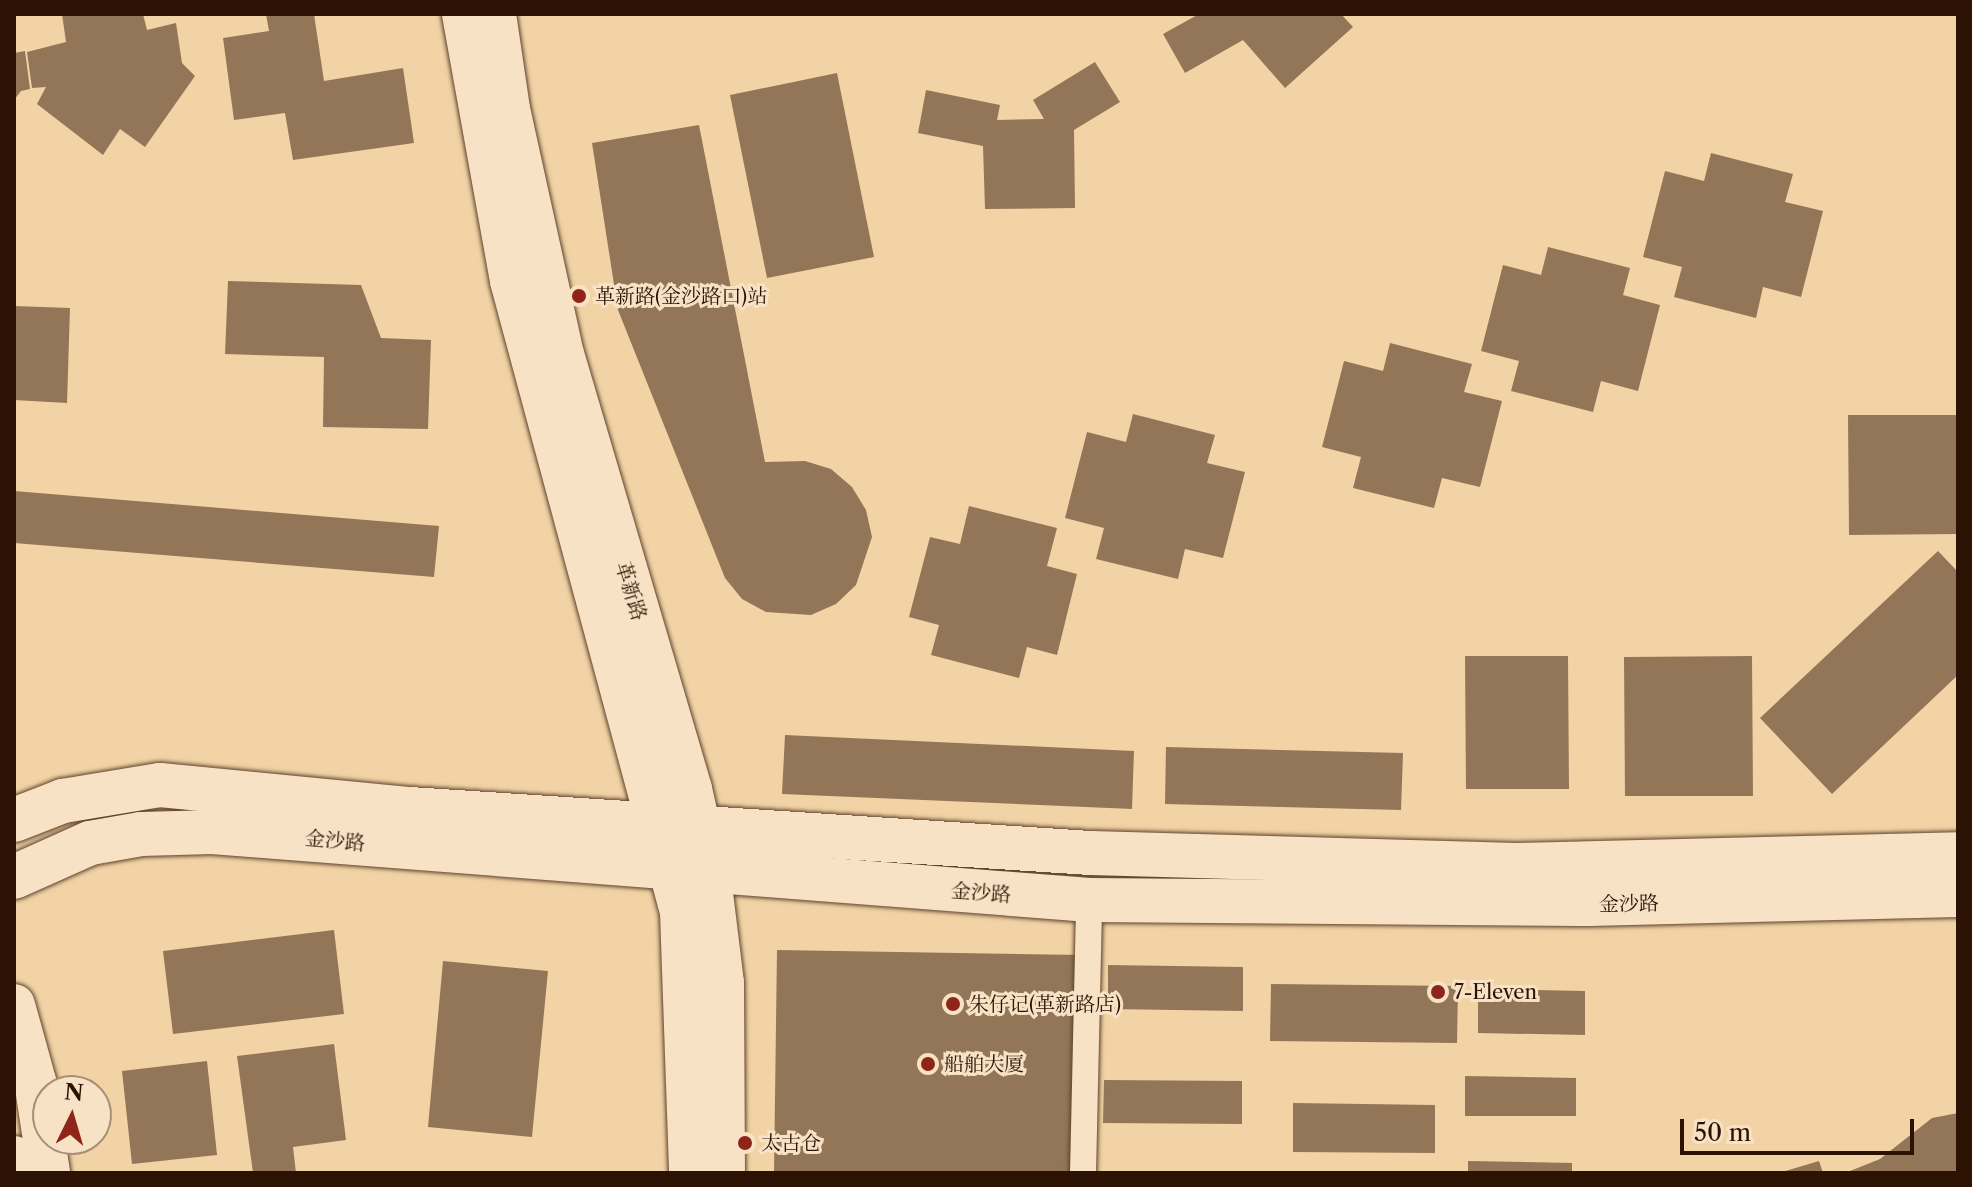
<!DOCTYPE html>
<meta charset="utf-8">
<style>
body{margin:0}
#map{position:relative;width:1972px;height:1187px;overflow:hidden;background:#f2d3a6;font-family:"Libre Caslon Text","Noto Serif SC",serif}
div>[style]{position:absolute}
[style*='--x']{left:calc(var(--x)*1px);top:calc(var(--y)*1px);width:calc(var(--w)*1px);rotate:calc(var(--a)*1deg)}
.building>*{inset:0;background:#937657}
.roads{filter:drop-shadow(0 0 2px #5e422b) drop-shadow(0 0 2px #5e422b)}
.pedestrian>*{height:26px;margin:-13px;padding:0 13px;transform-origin:13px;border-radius:13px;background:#f7e2c5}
.tertiary>*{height:42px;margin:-21px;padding:0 21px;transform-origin:21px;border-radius:21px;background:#f7e2c5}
.secondary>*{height:44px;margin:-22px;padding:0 22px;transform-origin:22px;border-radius:22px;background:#f7e2c5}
.dots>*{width:22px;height:22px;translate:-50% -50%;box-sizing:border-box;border:4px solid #f7e2c5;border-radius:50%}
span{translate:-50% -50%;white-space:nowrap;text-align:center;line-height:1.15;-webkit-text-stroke:6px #f7e2c5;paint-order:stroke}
.poi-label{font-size:20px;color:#2c1202}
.left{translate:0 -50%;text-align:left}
.street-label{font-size:20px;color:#2c1202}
.frame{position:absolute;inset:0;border:16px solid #2c1202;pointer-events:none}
.north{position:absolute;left:32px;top:1075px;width:80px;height:80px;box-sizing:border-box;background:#f7e2c5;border:2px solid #a68f77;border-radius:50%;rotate:5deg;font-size:22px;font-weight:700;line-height:32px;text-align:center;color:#2c1202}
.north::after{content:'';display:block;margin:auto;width:28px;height:36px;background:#8f2418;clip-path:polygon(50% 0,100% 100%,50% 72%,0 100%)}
.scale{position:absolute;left:1680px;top:1119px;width:234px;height:36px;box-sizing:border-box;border:4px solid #2c1202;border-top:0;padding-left:10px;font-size:24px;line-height:28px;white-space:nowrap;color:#2c1202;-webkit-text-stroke:6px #f7e2c5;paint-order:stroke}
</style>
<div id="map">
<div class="building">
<div style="clip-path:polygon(62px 14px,143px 14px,147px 30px,176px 23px,182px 63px,195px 76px,145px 147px,120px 129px,103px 155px,37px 104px,46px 87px,32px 88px,27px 52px,66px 42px)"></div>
<div style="clip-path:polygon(266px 14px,314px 14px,324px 81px,403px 68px,414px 143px,293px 160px,285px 113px,234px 120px,223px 38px,269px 31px)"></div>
<div style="clip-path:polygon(1199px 14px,1341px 14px,1353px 27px,1285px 88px,1243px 40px,1185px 73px,1163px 34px)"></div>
<div style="clip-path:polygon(25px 51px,30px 89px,21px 91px,14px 100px,14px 53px)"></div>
<div style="clip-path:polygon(1095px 62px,1120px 102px,1074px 130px,1075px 208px,985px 209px,983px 146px,918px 133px,926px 90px,1000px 105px,997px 120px,1044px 119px,1033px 100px)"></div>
<div style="clip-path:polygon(837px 73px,874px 257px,767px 278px,730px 95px)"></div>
<div style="clip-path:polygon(699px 125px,765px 462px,805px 461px,831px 469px,852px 487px,866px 510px,872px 537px,856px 585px,836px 604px,811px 615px,766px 612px,742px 599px,725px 578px,618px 310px,592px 143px)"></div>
<div style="clip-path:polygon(1711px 153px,1793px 174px,1785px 202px,1823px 211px,1801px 297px,1763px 287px,1756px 318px,1674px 297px,1682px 267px,1643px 257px,1665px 171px,1704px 181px)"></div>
<div style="clip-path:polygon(1548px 247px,1630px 268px,1623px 295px,1660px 305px,1638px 391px,1601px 381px,1593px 412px,1511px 391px,1519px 361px,1481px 351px,1503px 265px,1541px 275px)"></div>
<div style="clip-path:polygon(228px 281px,361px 285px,381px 338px,431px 340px,428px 429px,323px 427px,324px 357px,225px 354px)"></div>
<div style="clip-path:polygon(14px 306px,70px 308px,67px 403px,14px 400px)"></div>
<div style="clip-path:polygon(1390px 343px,1472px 364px,1464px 392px,1502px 401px,1480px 487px,1442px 478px,1434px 508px,1353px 488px,1361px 457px,1322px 447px,1344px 361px,1383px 371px)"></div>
<div style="clip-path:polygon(1133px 414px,1215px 435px,1207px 463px,1245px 472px,1223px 558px,1185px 549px,1178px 579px,1096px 559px,1104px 528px,1065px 518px,1087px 432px,1126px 442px)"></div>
<div style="clip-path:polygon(1848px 415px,1958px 415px,1958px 534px,1849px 535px)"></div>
<div style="clip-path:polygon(14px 491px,439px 526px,434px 577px,14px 543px)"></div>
<div style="clip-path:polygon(969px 506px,1057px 528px,1047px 566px,1077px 574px,1057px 655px,1027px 647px,1019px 678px,931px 655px,939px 625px,909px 617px,930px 537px,960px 544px)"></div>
<div style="clip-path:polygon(1938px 551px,1958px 572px,1958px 675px,1832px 794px,1760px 718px)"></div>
<div style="clip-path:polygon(1465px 656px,1568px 656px,1569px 789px,1466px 789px)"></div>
<div style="clip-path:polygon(1752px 656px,1753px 796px,1625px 796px,1624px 657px)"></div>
<div style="clip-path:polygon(785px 735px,1134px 751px,1132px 809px,782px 794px)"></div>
<div style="clip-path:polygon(1166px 747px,1403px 753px,1401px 810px,1165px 804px)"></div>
<div style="clip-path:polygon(334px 930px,344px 1014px,173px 1034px,163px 951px)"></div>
<div style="clip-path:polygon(777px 950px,1083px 955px,1079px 1173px,774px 1173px)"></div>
<div style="clip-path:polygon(443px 961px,548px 971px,532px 1137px,428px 1127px)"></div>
<div style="clip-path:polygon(1108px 965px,1243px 967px,1243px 1011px,1108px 1009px)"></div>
<div style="clip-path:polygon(1271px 984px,1458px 986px,1457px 1043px,1270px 1041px)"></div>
<div style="clip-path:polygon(1478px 989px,1585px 991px,1585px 1035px,1478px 1033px)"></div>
<div style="clip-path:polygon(334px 1044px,346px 1140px,293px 1147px,296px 1173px,253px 1173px,237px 1056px)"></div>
<div style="clip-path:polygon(207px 1061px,217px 1155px,132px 1164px,122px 1071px)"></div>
<div style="clip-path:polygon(1465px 1076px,1576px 1078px,1576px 1116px,1465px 1116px)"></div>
<div style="clip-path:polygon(1104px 1080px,1242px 1081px,1242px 1124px,1103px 1123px)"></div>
<div style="clip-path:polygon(1293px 1103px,1435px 1105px,1435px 1153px,1293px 1152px)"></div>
<div style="clip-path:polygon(1958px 1113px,1958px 1173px,1845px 1173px,1880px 1159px,1932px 1118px)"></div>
<div style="clip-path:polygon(1468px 1161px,1572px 1163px,1572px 1173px,1468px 1173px)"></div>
<div style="clip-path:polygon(1819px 1161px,1823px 1173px,1782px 1173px,1782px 1172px)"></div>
</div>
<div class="roads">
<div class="pedestrian">
<div style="--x:1083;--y:1173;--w:273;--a:-88.7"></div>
</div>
<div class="tertiary">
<div style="--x:463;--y:14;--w:271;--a:79.8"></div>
<div style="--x:511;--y:281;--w:653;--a:74.92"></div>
<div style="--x:681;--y:912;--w:261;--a:88"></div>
<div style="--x:495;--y:14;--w:96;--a:81.6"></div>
<div style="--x:509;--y:109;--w:251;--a:77.6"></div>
<div style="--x:563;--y:354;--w:453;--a:73.6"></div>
<div style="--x:691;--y:789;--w:82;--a:77.3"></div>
<div style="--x:709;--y:869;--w:115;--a:83"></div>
<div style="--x:723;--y:983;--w:190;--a:89.7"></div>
<div style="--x:14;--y:1005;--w:79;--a:74.6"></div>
<div style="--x:35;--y:1081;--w:93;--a:81.3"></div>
<div style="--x:14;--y:1157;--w:16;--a:83"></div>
</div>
<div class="secondary">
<div style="--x:14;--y:820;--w:53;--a:-21.2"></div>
<div style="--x:63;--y:801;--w:98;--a:-9.4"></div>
<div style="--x:160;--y:785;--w:251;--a:5.5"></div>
<div style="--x:410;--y:809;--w:682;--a:3.7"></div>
<div style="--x:1091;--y:853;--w:426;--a:1.6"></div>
<div style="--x:1517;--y:865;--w:441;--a:-1.4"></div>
<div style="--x:14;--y:877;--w:83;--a:-24.1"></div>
<div style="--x:90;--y:843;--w:52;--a:-10"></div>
<div style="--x:141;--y:834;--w:71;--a:-1.6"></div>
<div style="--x:212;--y:832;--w:880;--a:4.43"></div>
<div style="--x:1089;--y:900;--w:500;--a:0.46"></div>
<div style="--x:1589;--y:904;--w:369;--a:-1.4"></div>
</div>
</div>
<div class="dots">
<div style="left:579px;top:296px;background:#8f2418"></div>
<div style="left:1438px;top:992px;background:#8f2418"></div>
<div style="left:953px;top:1004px;background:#8f2418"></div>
<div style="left:928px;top:1064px;background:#8f2418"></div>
<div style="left:745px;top:1143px;background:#8f2418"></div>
</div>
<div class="poi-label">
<span class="left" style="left:595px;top:296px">革新路(金沙路口)站</span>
<span class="left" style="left:1454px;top:992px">7-Eleven</span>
<span class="left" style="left:969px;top:1004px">朱仔记(革新路店)</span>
<span class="left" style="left:944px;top:1064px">船舶大厦</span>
<span class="left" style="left:761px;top:1143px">太古仓</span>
</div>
<div class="street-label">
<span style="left:631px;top:591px;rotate:73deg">革新路</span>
<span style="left:335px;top:841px;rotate:5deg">金沙路</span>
<span style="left:981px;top:893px;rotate:4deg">金沙路</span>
<span style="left:1629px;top:904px;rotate:-1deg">金沙路</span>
</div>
<div class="frame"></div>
<div class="north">N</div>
<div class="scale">50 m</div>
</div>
